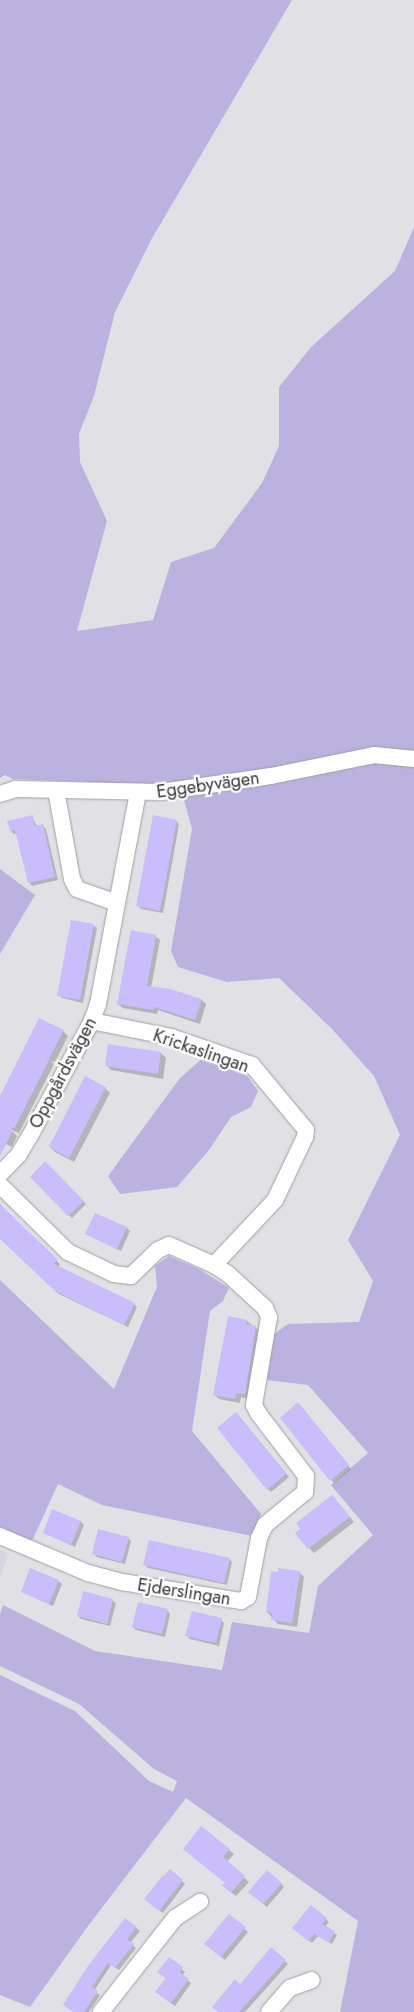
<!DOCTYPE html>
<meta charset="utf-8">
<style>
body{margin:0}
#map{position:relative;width:414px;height:2012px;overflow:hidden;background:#e1e0e5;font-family:Jost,sans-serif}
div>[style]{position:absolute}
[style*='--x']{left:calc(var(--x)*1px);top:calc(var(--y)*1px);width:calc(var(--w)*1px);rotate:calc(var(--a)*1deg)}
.built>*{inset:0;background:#d7d5e1}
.green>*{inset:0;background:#bbb2e0}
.shadow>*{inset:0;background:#0003}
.building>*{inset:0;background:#cabdfb}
.roads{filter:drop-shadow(0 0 1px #a1a0a5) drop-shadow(0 0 1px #a1a0a5)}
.minor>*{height:16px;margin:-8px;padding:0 8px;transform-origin:8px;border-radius:8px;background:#fff}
span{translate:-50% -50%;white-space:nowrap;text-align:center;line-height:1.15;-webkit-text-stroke:4.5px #fff;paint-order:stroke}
.street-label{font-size:18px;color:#383739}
</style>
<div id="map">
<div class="built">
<div style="clip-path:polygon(0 1550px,9px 1553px,0 1578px)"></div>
</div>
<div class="green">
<div style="clip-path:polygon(0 0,292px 0,151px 240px,115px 312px,94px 396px,79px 434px,80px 462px,107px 521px,77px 631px,153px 620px,171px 562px,214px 548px,262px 483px,279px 446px,279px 387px,311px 347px,395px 271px,414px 227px,414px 2012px,340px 2012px,358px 1921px,186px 1798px,88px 1926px,30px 2007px,0 1995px,0 1675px,75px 1711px,149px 1781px,173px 1792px,177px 1781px,154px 1769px,79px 1704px,0 1666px,0 1614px,3px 1605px,95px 1651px,222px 1670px,232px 1622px,309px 1633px,318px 1586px,373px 1535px,331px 1485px,368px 1453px,308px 1385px,267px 1380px,274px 1334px,288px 1324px,359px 1322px,373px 1281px,348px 1240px,400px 1135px,374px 1076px,332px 1029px,279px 978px,227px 982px,178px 967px,171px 951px,192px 829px,184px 800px,163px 785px,13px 779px,5px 775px,0 778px)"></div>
<div style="clip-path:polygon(0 869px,35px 895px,0 954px)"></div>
<div style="clip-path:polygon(203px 1058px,244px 1071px,258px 1091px,251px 1107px,231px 1117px,209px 1150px,177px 1187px,120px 1194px,108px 1176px,180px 1078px)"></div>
<div style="clip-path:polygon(169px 1256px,199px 1269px,229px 1288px,223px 1301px,210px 1311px,192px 1431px,261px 1514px,252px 1536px,102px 1505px,58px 1484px,32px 1541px,0 1527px,0 1280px,114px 1389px,157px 1287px,155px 1266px)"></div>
</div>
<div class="shadow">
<div style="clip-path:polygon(32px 816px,37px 826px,42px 825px,46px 829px,58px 880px,32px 886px,29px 882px,17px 833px,14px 834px,11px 831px)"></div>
<div style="clip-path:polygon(176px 821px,179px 824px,163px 913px,141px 909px,138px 906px)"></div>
<div style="clip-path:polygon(93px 925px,97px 928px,83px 1003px,62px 998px,59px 995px)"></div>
<div style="clip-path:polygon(155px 936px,160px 940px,151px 988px,202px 1000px,206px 1004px,200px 1024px,158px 1010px,157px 1014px,123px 1008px,118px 1004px)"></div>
<div style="clip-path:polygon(63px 1031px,68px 1036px,55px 1062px,51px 1061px,54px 1064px,19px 1133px,11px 1130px,17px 1136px,12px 1147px,6px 1144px,0 1155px,0 1099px)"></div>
<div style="clip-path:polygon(161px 1053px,166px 1058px,163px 1079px,111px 1070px,106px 1065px)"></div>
<div style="clip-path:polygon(105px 1088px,110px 1093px,74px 1162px,55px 1152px,50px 1147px)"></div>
<div style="clip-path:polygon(45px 1163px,86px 1204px,72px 1218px,32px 1177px)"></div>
<div style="clip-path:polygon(0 1210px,57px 1261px,60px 1264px,58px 1267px,134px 1304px,137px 1307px,128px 1327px,59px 1294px,0 1237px)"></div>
<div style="clip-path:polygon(127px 1228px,130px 1231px,121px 1251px,86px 1234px)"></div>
<div style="clip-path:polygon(247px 1321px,261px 1332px,249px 1399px,241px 1397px,240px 1403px,219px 1399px,214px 1394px)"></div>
<div style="clip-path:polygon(301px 1407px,351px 1469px,334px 1483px,281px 1418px)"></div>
<div style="clip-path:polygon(239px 1416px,289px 1477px,271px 1492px,268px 1489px)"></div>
<div style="clip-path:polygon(337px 1501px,354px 1522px,314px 1553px,309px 1548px)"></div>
<div style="clip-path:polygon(81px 1522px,84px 1525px,75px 1547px,44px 1533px)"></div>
<div style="clip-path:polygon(128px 1538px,131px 1541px,125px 1564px,97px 1557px,94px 1554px)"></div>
<div style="clip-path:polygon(229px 1559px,232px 1562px,227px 1585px,148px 1568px,145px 1565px)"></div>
<div style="clip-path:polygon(299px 1572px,304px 1577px,297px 1627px,278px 1624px,267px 1612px)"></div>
<div style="clip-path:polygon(58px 1581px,62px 1584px,53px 1606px,22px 1592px)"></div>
<div style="clip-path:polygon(112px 1600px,116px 1603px,110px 1626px,81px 1619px,78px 1616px)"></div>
<div style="clip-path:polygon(167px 1610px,170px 1614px,165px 1637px,136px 1630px,133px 1627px)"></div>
<div style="clip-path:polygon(221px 1620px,224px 1623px,219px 1646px,190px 1639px,187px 1636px)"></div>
<div style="clip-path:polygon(229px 1850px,234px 1854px,227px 1862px,249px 1882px,236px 1896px,228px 1890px,226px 1883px,189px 1853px)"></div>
<div style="clip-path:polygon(164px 1878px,182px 1881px,185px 1884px,163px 1913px,148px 1902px)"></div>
<div style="clip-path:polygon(281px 1883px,284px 1887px,267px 1907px,253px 1895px)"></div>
<div style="clip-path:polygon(311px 1906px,329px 1922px,325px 1927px,337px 1935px,332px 1944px,318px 1936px,312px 1943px,297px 1931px)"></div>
<div style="clip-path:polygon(229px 1915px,248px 1932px,225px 1960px,209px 1947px)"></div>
<div style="clip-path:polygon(126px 1920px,140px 1931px,130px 1943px,136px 1948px,119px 1970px,111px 1965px,94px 1991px,100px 1995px,89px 2012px,74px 2012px)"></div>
<div style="clip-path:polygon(169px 1959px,185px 1972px,182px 1976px,191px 1983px,175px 2006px,160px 1995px,167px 1979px,162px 1975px)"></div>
<div style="clip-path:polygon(285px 1961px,288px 1964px,245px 2012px,218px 2012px,240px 1986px)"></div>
</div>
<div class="building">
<div style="clip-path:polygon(33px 815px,35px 826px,43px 824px,55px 877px,28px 883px,15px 830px,10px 831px,7px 821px)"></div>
<div style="clip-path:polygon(153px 815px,177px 820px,160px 911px,136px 906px)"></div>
<div style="clip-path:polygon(71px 920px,94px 924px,80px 1000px,57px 996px)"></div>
<div style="clip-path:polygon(131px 930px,156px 935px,147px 986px,170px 989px,202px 999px,195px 1020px,154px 1007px,153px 1010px,117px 1004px)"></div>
<div style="clip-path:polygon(39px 1018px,64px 1030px,50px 1057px,47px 1057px,50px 1058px,14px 1129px,11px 1127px,13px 1130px,0 1156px,0 1096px)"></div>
<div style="clip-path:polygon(108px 1044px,161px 1052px,158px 1074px,105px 1066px)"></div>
<div style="clip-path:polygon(85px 1076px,106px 1087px,69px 1158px,49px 1147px)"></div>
<div style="clip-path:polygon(45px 1161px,84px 1201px,68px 1216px,30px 1177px)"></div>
<div style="clip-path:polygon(0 1204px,58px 1260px,54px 1264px,135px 1303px,124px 1325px,55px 1291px,0 1239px)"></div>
<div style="clip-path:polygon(95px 1213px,127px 1227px,117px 1249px,85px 1234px)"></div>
<div style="clip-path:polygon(228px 1316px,247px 1320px,246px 1324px,256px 1326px,245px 1394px,236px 1393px,235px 1399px,213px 1395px)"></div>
<div style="clip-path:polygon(298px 1402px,349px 1465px,330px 1481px,280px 1418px)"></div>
<div style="clip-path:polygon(236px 1412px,286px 1474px,267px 1490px,217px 1428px)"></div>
<div style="clip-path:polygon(332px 1495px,350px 1517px,308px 1549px,295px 1533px,300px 1529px,296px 1523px)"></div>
<div style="clip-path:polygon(52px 1509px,81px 1521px,71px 1545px,43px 1533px)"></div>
<div style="clip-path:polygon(98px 1529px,129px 1537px,122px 1562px,92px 1554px)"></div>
<div style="clip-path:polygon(149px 1540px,230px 1558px,224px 1583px,143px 1565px)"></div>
<div style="clip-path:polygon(30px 1568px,59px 1580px,49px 1604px,21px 1592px)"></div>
<div style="clip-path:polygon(278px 1568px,300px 1571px,292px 1623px,271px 1620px,272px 1613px,266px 1612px,271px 1571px,278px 1572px)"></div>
<div style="clip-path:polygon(83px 1591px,113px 1599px,107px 1624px,77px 1616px)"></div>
<div style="clip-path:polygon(138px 1602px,168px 1609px,162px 1634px,132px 1627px)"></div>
<div style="clip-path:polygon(192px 1611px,222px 1618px,216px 1643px,185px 1636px)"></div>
<div style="clip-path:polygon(201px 1826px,230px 1849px,223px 1857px,245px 1876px,231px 1893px,222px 1885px,225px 1883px,183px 1849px)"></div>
<div style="clip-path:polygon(170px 1869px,183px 1880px,159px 1911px,144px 1899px,163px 1875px,164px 1876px)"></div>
<div style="clip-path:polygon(267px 1870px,282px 1883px,263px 1904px,248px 1892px)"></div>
<div style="clip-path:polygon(311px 1905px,327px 1918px,322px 1924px,335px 1931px,329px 1942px,314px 1934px,308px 1941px,292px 1928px)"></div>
<div style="clip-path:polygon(229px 1914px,246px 1927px,221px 1957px,204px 1944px)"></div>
<div style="clip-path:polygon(125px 1918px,137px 1927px,127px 1939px,134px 1944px,115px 1968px,108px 1963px,92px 1987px,98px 1991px,84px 2012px,73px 2012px,63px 2005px,88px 1966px)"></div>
<div style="clip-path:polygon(271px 1947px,286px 1960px,239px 2012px,218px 2012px,212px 2007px,235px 1979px,240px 1984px)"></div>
<div style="clip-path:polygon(169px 1957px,183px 1967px,180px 1972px,189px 1979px,171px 2003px,155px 1992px,166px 1978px,157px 1972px)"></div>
</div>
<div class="roads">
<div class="minor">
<div style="--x:56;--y:790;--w:90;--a:79.8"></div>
<div style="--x:72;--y:879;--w:11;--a:63"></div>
<div style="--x:77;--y:889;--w:42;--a:19.3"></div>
<div style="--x:0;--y:794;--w:16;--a:-18"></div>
<div style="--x:15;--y:789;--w:146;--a:1.2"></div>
<div style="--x:161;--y:792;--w:111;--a:-8.3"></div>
<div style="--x:271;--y:776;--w:105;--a:-11.5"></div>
<div style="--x:374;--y:755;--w:40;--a:5.7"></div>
<div style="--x:0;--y:1174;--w:28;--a:-46"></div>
<div style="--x:19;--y:1154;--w:21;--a:-59"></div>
<div style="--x:30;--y:1136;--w:131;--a:-61.7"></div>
<div style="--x:92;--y:1021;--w:18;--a:-71"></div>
<div style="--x:98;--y:1004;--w:215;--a:-79.3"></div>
<div style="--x:0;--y:1185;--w:95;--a:44.6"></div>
<div style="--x:68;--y:1252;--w:51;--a:25.6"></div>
<div style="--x:114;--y:1274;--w:17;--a:7"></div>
<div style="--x:131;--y:1276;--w:37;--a:-44"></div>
<div style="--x:158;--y:1250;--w:12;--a:-24"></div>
<div style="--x:169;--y:1245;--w:49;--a:24"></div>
<div style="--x:214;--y:1265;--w:89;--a:-46.8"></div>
<div style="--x:275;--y:1200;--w:70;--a:-64.5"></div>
<div style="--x:305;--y:1137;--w:7;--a:-82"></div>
<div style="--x:306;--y:1130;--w:85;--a:-129.7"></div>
<div style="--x:252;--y:1065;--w:86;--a:-160.9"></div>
<div style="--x:171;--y:1037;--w:81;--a:-168.6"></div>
<div style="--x:0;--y:1536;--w:95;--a:22.8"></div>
<div style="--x:88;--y:1573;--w:35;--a:15"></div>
<div style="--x:122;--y:1582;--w:121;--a:9.1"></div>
<div style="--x:241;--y:1601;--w:8;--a:-30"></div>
<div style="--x:248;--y:1597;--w:60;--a:-79.4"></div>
<div style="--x:259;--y:1538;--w:14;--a:-65"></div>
<div style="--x:265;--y:1525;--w:52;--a:-39.5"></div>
<div style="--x:305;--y:1492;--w:16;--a:-86"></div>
<div style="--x:306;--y:1476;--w:79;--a:-127.3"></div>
<div style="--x:258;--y:1413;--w:9;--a:-117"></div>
<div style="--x:254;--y:1405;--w:89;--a:-80.3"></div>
<div style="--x:269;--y:1317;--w:10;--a:-114"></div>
<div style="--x:265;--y:1308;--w:50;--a:-137.4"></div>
<div style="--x:228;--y:1274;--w:17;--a:-147"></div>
<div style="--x:101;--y:2012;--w:120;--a:-51.8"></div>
<div style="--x:175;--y:1918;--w:30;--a:-33"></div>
<div style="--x:269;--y:2012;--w:32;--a:-49"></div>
<div style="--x:290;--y:1988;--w:23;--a:-20"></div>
</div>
</div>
<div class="street-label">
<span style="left:208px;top:785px;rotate:-8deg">Eggebyvägen</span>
<span style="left:201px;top:1051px;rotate:19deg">Krickaslingan</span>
<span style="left:63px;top:1073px;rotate:-62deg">Oppgårdsvägen</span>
<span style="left:184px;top:1592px;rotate:9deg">Ejderslingan</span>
</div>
</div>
